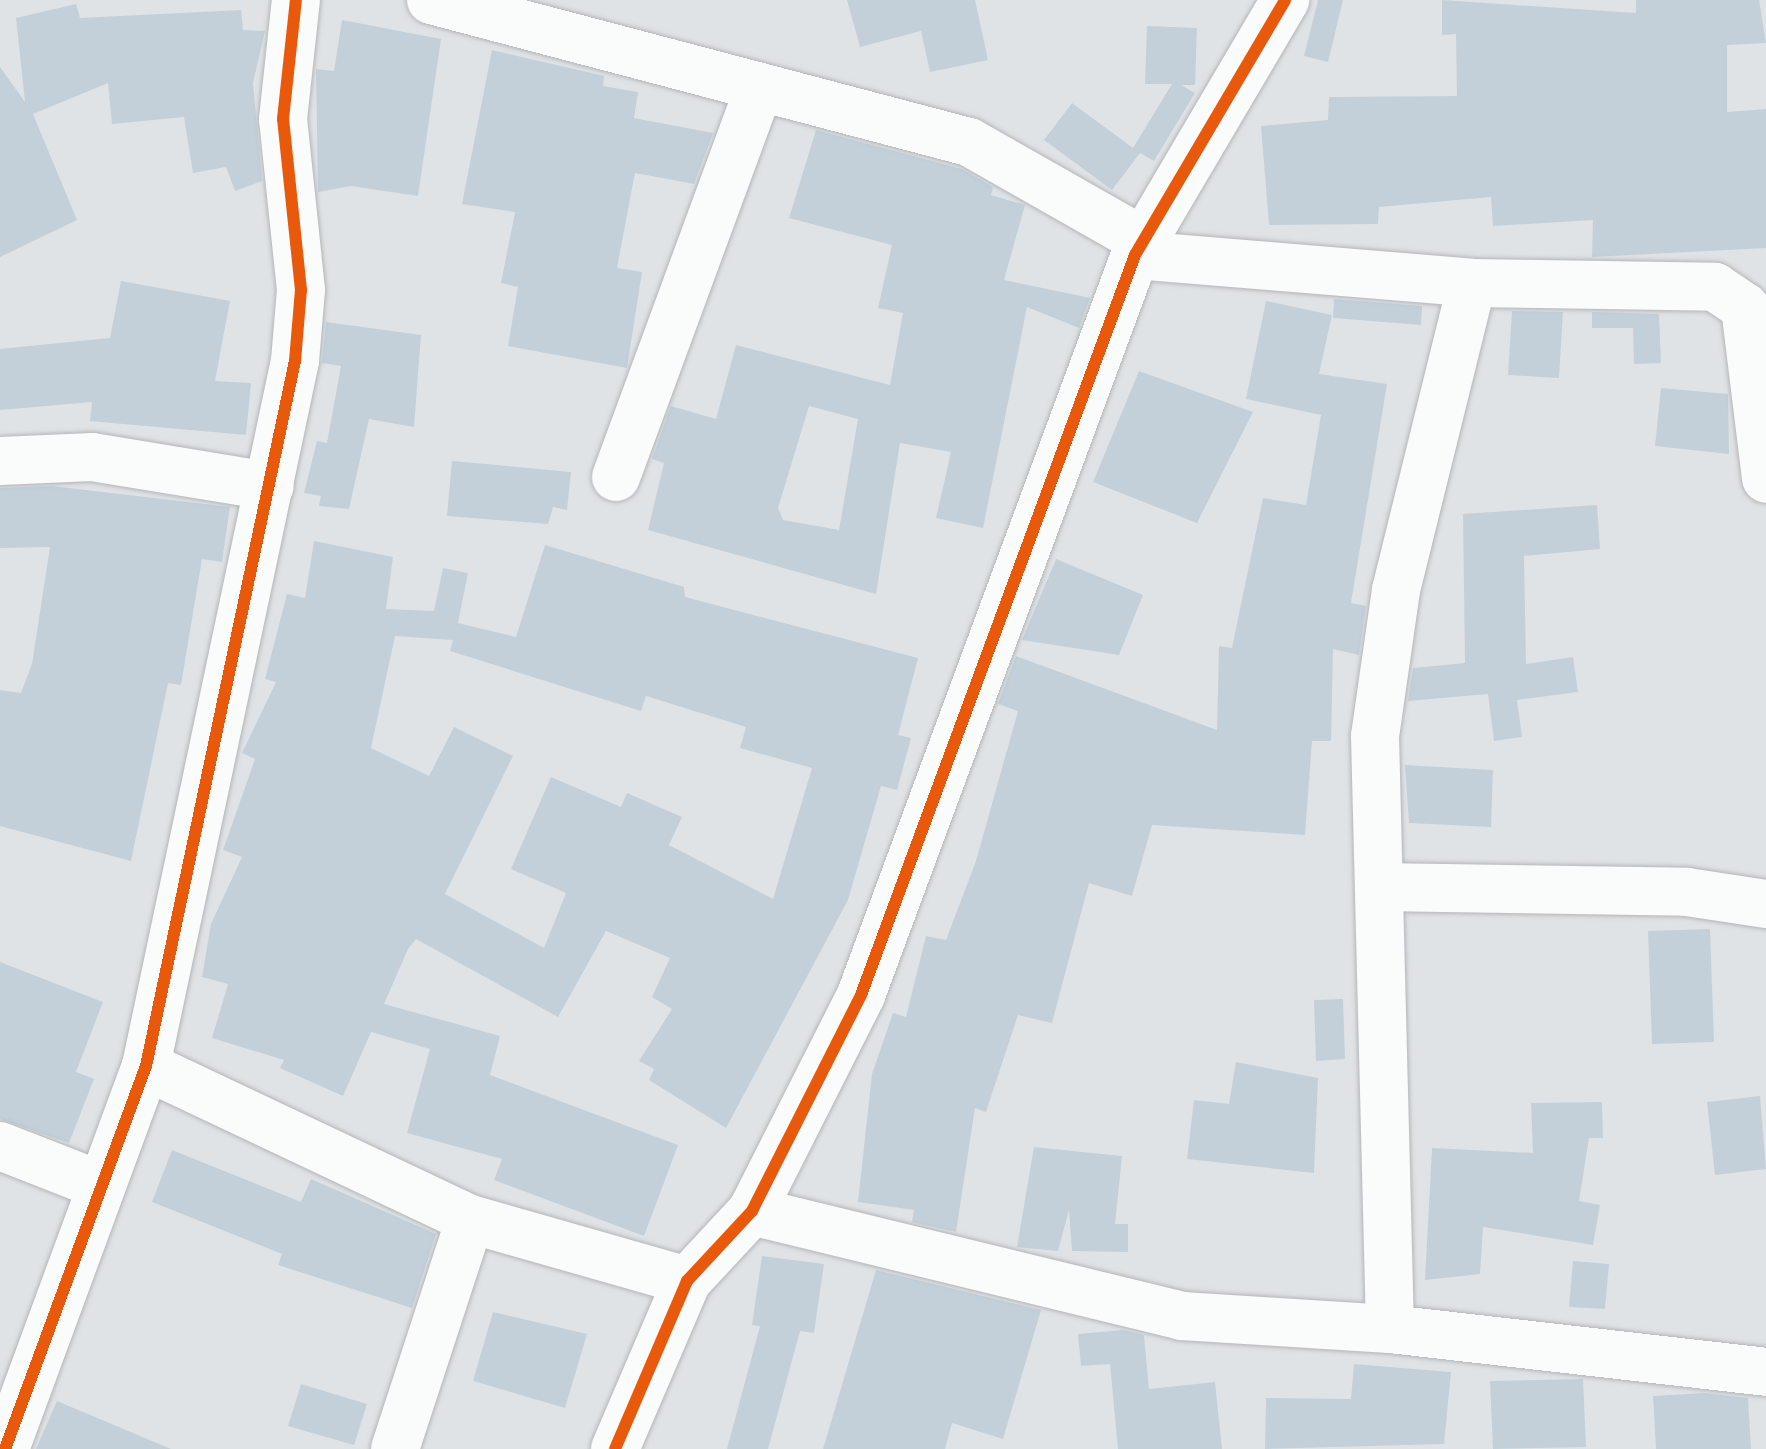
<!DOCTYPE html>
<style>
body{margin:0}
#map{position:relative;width:1766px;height:1449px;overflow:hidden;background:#e0e3e6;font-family:"PT Sans Narrow",sans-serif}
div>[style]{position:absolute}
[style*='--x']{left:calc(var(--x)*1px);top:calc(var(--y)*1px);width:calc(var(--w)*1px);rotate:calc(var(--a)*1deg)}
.building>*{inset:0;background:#c3d0d9}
.roads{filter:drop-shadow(0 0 2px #b3b6b8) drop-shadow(0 0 2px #b3b6b8)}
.minor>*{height:48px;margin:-24px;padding:0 24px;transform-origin:24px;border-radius:24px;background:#fafbfb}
.cycleway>*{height:12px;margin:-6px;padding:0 6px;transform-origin:6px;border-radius:6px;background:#e8590c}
span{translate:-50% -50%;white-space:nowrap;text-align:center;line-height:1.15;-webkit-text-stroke:9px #eaf2f7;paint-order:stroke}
</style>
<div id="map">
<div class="building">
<div style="clip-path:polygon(847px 0,975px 0,988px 60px,930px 72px,921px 31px,860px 47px)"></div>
<div style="clip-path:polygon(1318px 0,1343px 0,1328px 62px,1304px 56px)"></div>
<div style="clip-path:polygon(1442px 0,1636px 13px,1636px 0,1759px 0,1766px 43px,1727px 45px,1727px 112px,1766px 109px,1766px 248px,1592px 257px,1593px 220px,1493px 226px,1491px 197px,1379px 207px,1378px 224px,1269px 225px,1261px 126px,1328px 120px,1329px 97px,1457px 96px,1456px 34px,1442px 35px)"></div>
<div style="clip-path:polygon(76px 4px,80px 18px,241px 10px,243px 30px,265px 31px,253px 83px,262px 181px,235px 191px,226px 167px,193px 173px,184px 117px,112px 124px,108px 83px,33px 114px,77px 220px,0 257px,0 67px,25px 102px,16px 18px)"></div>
<div style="clip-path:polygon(342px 20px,441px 39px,418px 196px,351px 186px,318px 192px,316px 69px,334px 71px)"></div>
<div style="clip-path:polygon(1147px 26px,1197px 28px,1195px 85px,1181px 85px,1195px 93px,1154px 161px,1140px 153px,1112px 190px,1044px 140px,1072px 103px,1133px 148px,1172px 84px,1145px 84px)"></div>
<div style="clip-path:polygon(492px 50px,604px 76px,603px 86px,638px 92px,634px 118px,713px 133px,694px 184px,635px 173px,617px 268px,642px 272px,627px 368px,508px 346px,518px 287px,501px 283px,515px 212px,462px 204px)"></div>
<div style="clip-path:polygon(evenodd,816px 130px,962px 169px,993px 187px,991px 195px,1025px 205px,1004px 280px,1090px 298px,1079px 328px,1027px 307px,983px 528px,936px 518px,951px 452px,900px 443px,876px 594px,648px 530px,664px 463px,652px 459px,671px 406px,716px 419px,736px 345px,890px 385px,903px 313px,878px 308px,892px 245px,789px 218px,816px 130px,809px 406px,858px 419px,839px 530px,783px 520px,778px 508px,809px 406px)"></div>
<div style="clip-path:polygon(121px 281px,230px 301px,215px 381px,251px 383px,246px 435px,90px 421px,92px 402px,0 410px,0 349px,110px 338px)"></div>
<div style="clip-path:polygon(1334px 299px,1422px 306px,1421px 325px,1333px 318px)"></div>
<div style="clip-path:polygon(1266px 301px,1332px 315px,1319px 374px,1387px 384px,1351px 603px,1366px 606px,1359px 655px,1333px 649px,1331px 741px,1312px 741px,1305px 835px,1152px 825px,1132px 896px,1089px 883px,1052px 1023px,1018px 1015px,986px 1112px,975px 1108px,956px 1232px,912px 1222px,914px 1210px,858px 1202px,872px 1074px,893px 1013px,906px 1017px,926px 936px,946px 940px,976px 861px,1018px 711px,998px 704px,1016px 656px,1217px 730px,1219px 646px,1232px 648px,1263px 498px,1306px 505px,1321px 415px,1246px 399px)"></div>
<div style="clip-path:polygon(1512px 311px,1563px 312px,1559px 378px,1508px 375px)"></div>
<div style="clip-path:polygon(1592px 312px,1659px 314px,1661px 363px,1634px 364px,1633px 328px,1592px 328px)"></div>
<div style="clip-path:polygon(326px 322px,421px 335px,414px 427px,369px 419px,349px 509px,319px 506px,321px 496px,304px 493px,317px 441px,327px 443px,341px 366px,322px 363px)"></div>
<div style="clip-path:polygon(1139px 371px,1253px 412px,1197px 523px,1093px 482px)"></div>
<div style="clip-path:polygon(1661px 388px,1728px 394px,1729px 454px,1655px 446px)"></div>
<div style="clip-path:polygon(452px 461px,571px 472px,567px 510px,553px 507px,548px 524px,447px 516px)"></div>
<div style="clip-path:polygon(52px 486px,230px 507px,222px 562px,202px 559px,181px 685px,168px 683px,131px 861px,0 826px,0 690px,21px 693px,32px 664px,50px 547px,0 548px,0 488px)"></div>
<div style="clip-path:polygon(1597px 505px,1600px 549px,1524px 556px,1526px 664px,1573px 657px,1578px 692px,1517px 700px,1522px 737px,1494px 741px,1488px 694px,1408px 701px,1413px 668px,1465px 663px,1463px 514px)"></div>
<div style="clip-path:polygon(evenodd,314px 541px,393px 557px,386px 609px,434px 611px,443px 568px,468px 573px,458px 623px,516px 637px,545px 545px,684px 587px,685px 597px,918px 658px,898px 735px,911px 738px,897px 790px,881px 786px,848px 900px,726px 1128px,649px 1080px,654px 1069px,639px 1061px,672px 1009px,652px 997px,670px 958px,606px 931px,558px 1017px,416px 939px,408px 949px,384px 1004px,500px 1036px,490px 1075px,678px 1145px,644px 1236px,494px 1180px,502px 1159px,407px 1133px,430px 1049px,371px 1032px,343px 1096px,280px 1068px,284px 1060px,212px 1038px,228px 984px,202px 977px,211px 924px,242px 857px,223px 850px,255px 759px,242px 753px,276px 682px,265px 679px,287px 594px,305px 598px,314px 541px,395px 636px,453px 640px,450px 651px,641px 711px,646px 696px,746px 727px,740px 748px,812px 768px,773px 899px,669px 845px,682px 817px,627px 793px,621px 807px,551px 777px,511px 869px,566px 893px,544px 948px,445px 894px,513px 756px,454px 727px,429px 776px,371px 748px,395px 636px)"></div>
<div style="clip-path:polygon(1056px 559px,1143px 595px,1119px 655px,1022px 640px)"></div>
<div style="clip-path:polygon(1405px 765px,1493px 770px,1491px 827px,1409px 823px)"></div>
<div style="clip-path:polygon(1710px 929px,1714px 1042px,1652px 1044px,1648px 931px)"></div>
<div style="clip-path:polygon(0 962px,103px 1002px,76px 1072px,94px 1079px,69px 1143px,0 1119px)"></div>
<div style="clip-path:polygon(1343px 999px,1345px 1059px,1316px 1061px,1314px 1000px)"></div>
<div style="clip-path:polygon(1236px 1062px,1318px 1078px,1314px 1173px,1187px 1159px,1194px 1100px,1229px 1104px)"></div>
<div style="clip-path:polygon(1760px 1096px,1766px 1169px,1715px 1175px,1707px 1102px)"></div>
<div style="clip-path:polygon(1602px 1102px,1603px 1138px,1589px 1138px,1579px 1201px,1600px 1205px,1593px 1245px,1483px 1227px,1480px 1274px,1425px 1280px,1432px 1148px,1533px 1153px,1531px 1103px)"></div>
<div style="clip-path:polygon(1034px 1147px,1122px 1156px,1115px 1224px,1128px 1224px,1128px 1252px,1072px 1251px,1069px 1210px,1058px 1251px,1017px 1247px)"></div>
<div style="clip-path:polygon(172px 1150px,301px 1202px,311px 1179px,436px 1234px,412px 1308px,278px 1265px,282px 1254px,152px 1202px)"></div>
<div style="clip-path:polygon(762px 1256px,824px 1264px,814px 1333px,800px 1331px,768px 1449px,727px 1449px,760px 1326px,752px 1325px)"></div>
<div style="clip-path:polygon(1573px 1261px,1609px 1264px,1605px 1309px,1569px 1307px)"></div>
<div style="clip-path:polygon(876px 1270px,1041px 1310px,1003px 1439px,952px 1423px,945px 1449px,823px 1449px)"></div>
<div style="clip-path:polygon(493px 1312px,587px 1334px,565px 1408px,473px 1381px)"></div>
<div style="clip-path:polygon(1123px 1330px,1144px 1335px,1149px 1389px,1215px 1382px,1222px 1449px,1118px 1449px,1110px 1364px,1081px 1366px,1078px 1334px)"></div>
<div style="clip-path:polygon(1354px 1364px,1451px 1372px,1444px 1444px,1265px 1449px,1266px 1398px,1351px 1399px)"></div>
<div style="clip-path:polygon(1583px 1379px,1586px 1447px,1493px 1449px,1490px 1381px)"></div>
<div style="clip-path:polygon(301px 1384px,367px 1404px,354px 1445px,288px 1426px)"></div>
<div style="clip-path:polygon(1704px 1393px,1748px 1398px,1751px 1449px,1656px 1449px,1653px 1396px)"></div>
<div style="clip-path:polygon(57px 1401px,171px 1449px,36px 1449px)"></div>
</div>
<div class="roads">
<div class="minor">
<div style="--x:431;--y:0;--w:556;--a:14.79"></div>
<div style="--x:969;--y:142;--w:200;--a:29.6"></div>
<div style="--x:1135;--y:255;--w:338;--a:4.7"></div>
<div style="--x:1472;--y:283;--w:243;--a:0.9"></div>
<div style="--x:1715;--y:287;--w:36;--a:34"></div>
<div style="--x:1745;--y:307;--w:173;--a:83"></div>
<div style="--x:0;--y:461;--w:92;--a:-2.5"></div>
<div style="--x:92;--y:457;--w:180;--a:9.3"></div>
<div style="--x:616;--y:477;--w:414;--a:-69.8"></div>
<div style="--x:1379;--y:887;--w:308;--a:0.9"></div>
<div style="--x:1687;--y:892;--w:80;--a:8.6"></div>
<div style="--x:146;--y:1066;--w:358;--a:25.3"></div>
<div style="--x:470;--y:1219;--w:226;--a:15.9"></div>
<div style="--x:0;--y:1146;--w:104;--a:21.4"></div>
<div style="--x:752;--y:1211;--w:443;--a:13.7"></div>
<div style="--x:1182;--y:1316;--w:208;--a:3.6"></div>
<div style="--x:1390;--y:1329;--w:378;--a:6.5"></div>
<div style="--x:1390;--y:1329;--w:593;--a:-91.45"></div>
<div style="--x:1375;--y:736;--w:148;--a:-81.8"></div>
<div style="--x:1396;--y:590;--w:316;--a:-76.1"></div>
<div style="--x:5;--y:1449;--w:408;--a:-69.8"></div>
<div style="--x:146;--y:1066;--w:721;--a:-78.07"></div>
<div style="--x:295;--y:361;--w:71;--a:-85.2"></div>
<div style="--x:301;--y:290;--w:172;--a:-96"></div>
<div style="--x:283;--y:119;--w:120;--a:-83.8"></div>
<div style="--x:395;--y:1449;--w:242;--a:-71.9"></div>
<div style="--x:615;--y:1449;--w:183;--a:-66.8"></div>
<div style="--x:687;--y:1281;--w:96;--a:-47.1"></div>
<div style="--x:752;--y:1211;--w:242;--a:-63.2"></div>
<div style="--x:861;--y:995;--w:789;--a:-69.68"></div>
<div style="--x:1135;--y:255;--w:296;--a:-59.5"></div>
</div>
</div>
<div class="cycleway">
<div style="--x:5;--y:1449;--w:408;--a:-69.8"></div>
<div style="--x:146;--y:1066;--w:721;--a:-78.07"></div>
<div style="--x:295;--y:361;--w:71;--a:-85.2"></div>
<div style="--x:301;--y:290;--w:172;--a:-96"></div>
<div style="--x:283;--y:119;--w:120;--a:-83.8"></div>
<div style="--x:615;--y:1449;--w:183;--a:-66.8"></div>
<div style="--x:687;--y:1281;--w:96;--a:-47.1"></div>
<div style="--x:752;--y:1211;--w:242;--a:-63.2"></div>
<div style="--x:861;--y:995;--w:789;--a:-69.68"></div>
<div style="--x:1135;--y:255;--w:296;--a:-59.5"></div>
</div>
</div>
